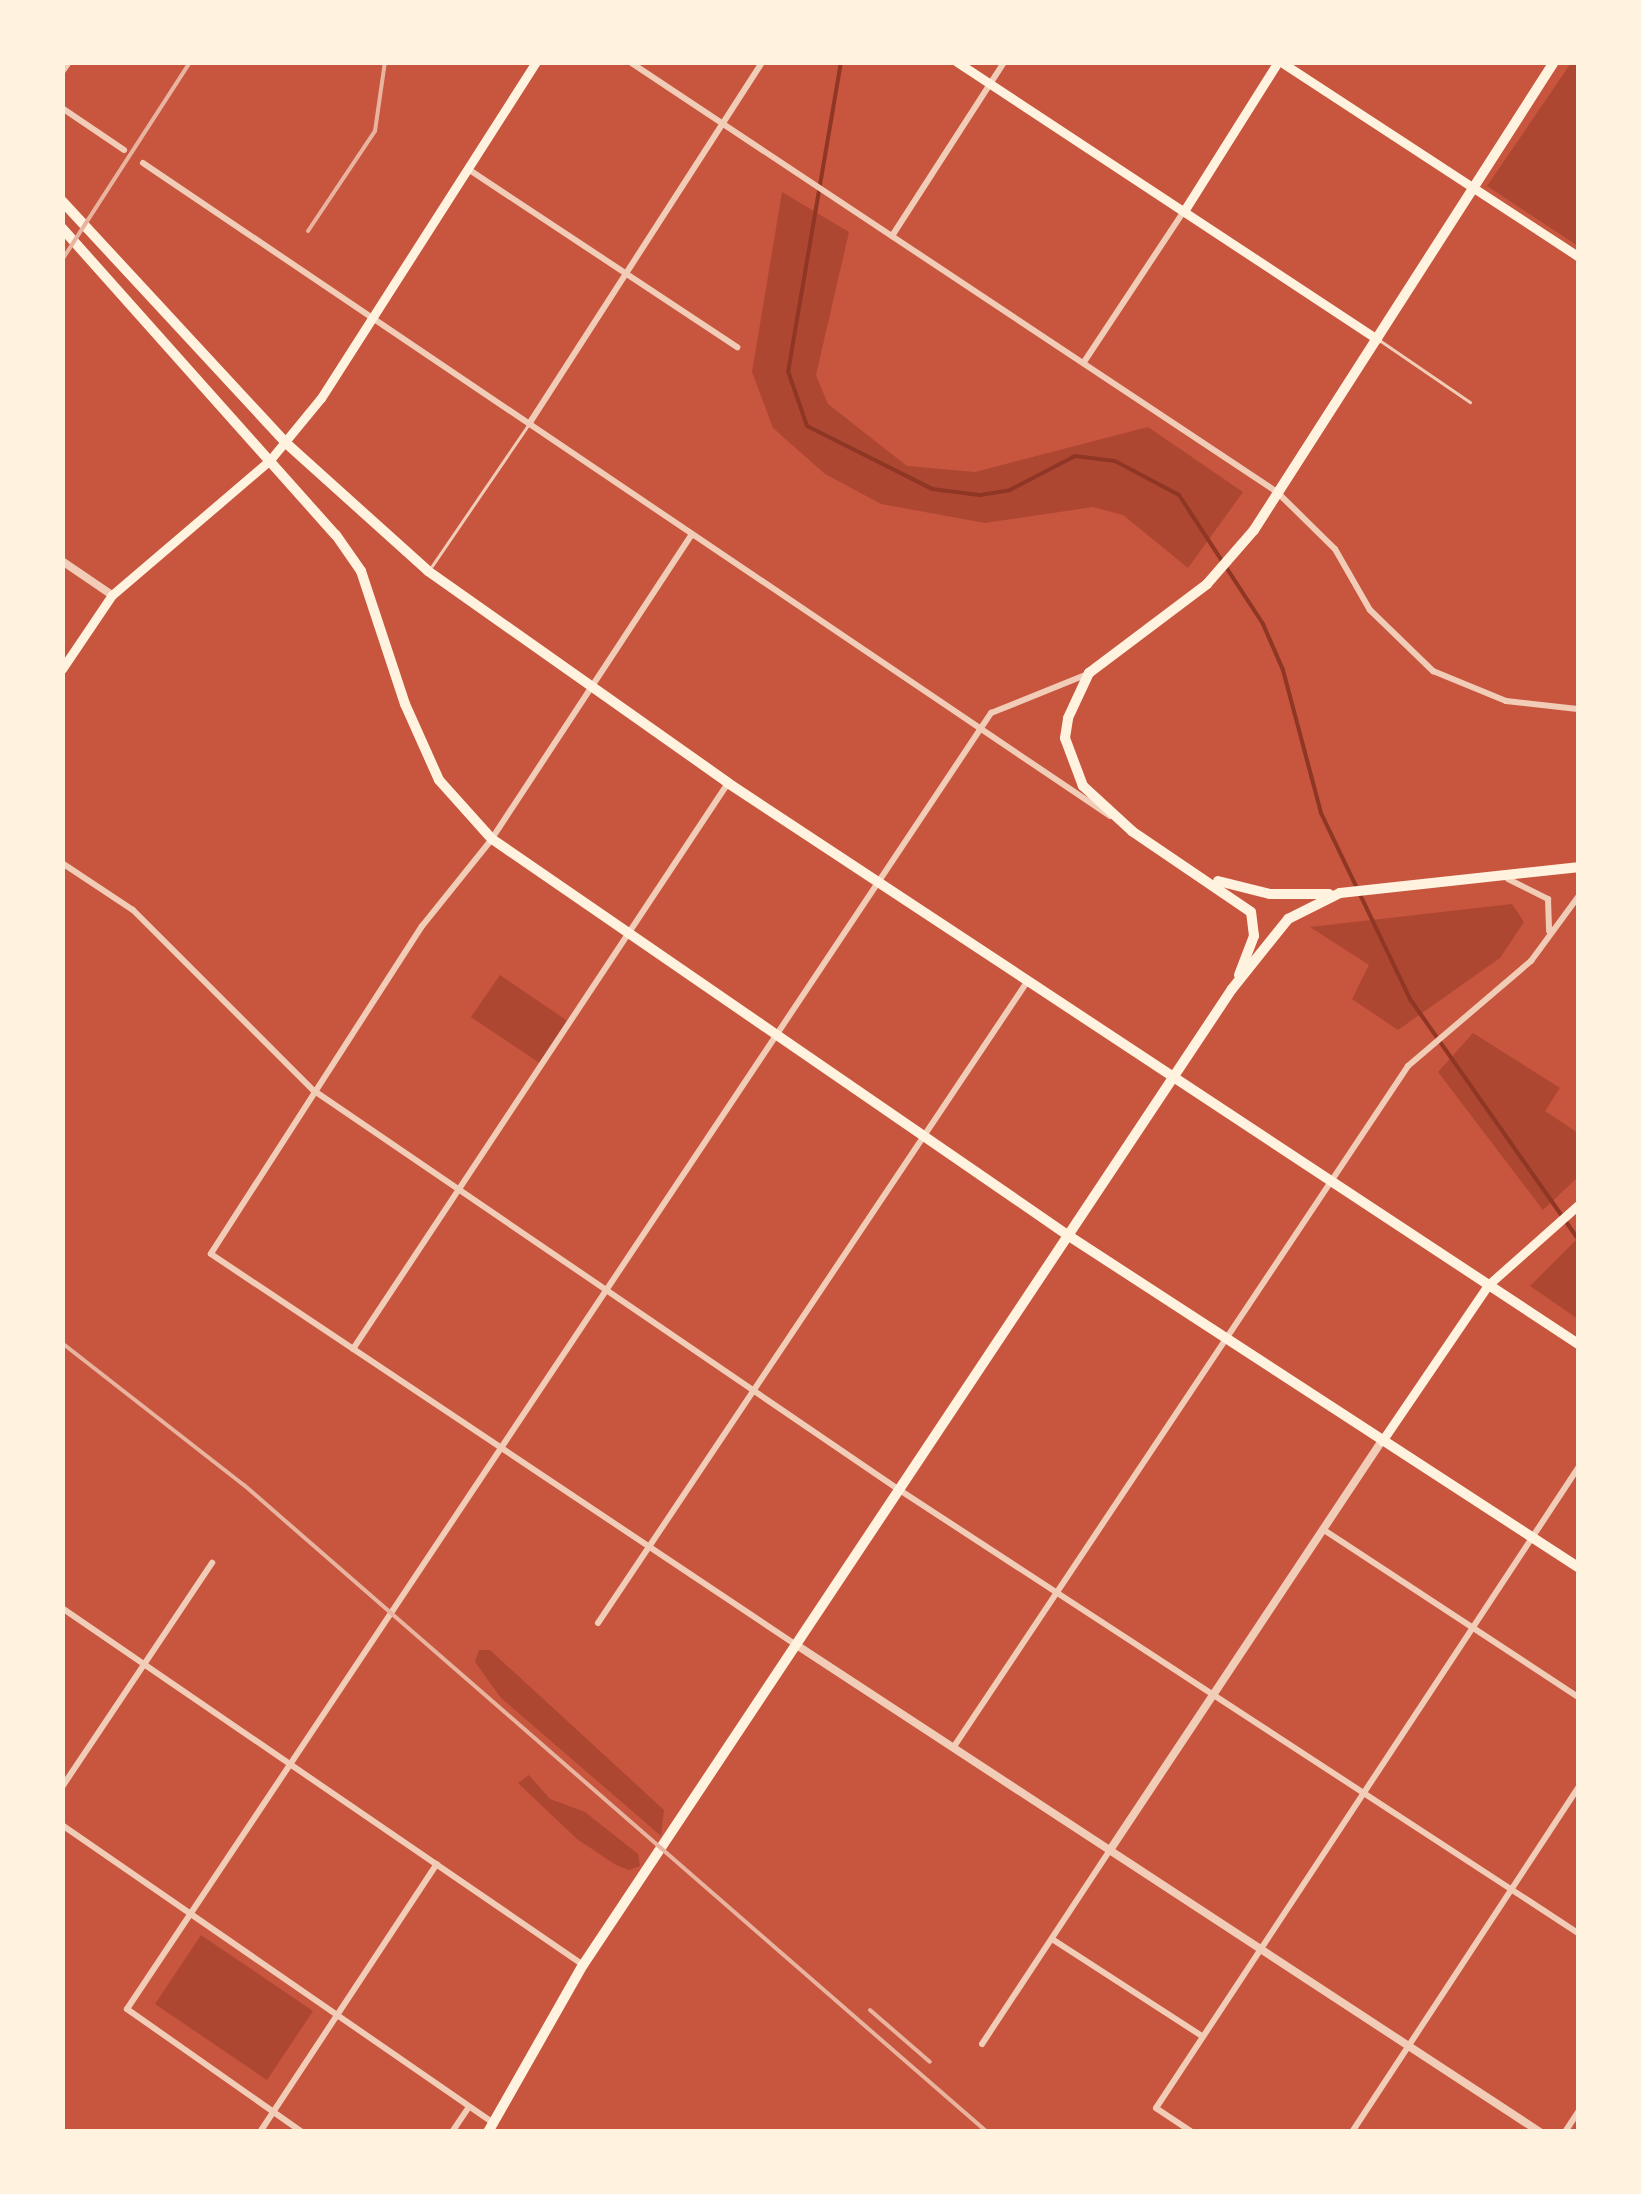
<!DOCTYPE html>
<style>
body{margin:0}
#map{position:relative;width:1641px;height:2194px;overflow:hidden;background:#c8553d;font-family:"Work Sans",sans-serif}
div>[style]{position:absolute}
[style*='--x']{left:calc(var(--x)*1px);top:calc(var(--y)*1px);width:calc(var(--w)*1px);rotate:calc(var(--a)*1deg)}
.green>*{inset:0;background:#ae4732}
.stream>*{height:4px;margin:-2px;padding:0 2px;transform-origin:2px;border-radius:2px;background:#8f3625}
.service>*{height:2.5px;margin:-1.25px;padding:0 1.25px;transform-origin:1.25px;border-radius:1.25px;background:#f1ccb7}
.minor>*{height:6px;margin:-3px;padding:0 3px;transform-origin:3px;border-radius:3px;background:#f1ccb7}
.tertiary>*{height:8px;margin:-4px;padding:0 4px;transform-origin:4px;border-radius:4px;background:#f1ccb7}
.secondary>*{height:9px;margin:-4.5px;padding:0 4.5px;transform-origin:4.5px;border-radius:4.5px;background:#fff3e0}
.primary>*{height:10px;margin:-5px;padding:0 5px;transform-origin:5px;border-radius:5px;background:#fff3e0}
.rail>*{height:4px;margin:-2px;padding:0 2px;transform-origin:2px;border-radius:2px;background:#e9b49f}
span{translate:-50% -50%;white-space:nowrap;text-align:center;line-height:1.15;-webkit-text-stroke:10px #fff3e0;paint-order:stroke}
.frame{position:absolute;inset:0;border:65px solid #fff3e0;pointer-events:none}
</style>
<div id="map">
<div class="green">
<div style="clip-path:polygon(1571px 63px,1578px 63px,1578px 246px,1487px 186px)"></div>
<div style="clip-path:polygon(782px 192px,849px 232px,816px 375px,828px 404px,907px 466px,975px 472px,1148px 427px,1243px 492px,1188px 568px,1123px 515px,1093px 507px,985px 523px,881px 504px,825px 474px,773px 428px,752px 372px)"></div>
<div style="clip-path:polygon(1512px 904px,1524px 922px,1500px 958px,1398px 1030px,1352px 999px,1369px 965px,1310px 927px)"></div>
<div style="clip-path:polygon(500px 975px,569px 1022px,541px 1064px,471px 1017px)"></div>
<div style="clip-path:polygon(1473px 1033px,1560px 1088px,1545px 1111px,1578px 1133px,1578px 1177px,1543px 1210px,1438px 1072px)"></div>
<div style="clip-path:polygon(1578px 1238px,1578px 1319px,1530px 1286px)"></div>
<div style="clip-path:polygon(479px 1650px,490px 1650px,664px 1810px,661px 1836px,501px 1698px,475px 1662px)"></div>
<div style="clip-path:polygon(529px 1775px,550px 1799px,585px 1812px,638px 1854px,640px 1866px,629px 1870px,616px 1865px,577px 1839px,518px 1783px)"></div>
<div style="clip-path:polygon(201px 1935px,313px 2011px,267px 2080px,155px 2004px)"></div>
</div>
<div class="stream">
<div style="--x:841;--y:62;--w:314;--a:99.7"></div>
<div style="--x:788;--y:371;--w:58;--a:70.9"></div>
<div style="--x:807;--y:426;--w:140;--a:26.7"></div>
<div style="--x:932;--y:489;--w:48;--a:7.1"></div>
<div style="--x:980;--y:495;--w:30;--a:-9"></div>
<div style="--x:1010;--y:490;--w:73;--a:-27.6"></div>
<div style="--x:1075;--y:456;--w:40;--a:7.1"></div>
<div style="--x:1115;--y:461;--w:72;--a:28"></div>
<div style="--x:1179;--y:495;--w:154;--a:56.9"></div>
<div style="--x:1263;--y:624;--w:50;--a:66.5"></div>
<div style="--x:1283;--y:670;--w:148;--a:75.1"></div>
<div style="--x:1321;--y:813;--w:206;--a:64.4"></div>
<div style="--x:1410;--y:999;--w:293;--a:55"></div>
</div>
<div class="service">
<div style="--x:1381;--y:341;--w:108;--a:34.4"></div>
<div style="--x:432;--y:566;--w:172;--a:-55.7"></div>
</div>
<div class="minor">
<div style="--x:630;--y:62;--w:777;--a:33.61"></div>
<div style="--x:1277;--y:492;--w:81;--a:44.5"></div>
<div style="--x:1335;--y:549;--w:70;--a:60.2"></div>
<div style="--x:1370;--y:610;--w:88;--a:44.1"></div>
<div style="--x:1433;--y:671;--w:79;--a:22.3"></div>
<div style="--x:1506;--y:701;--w:72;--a:6.3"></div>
<div style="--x:62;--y:72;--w:12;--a:-55"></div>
<div style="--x:62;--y:108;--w:75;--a:34.1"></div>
<div style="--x:143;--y:163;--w:1167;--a:34.03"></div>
<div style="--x:468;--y:169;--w:323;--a:33.5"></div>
<div style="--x:892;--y:236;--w:207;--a:-57.2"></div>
<div style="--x:1084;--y:362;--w:181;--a:-56.5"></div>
<div style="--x:529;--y:424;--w:431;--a:-57.2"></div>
<div style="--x:692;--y:534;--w:365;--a:123.3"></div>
<div style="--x:492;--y:839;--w:112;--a:128.8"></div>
<div style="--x:422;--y:926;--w:390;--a:122.8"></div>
<div style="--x:211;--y:1254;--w:702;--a:33.74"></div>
<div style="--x:62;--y:863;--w:85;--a:33.5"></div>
<div style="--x:133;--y:910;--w:255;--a:45"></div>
<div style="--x:313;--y:1090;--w:708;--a:34.3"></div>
<div style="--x:898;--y:1489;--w:812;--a:33.14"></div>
<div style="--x:1508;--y:879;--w:45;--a:26.6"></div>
<div style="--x:1548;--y:899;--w:32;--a:88"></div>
<div style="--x:353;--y:1349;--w:679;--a:-56.47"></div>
<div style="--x:1324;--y:1530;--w:304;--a:33.3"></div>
<div style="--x:62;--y:1608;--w:630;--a:34.4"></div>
<div style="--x:598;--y:1623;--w:771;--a:-56.21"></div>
<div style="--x:953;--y:1748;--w:820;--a:-56.29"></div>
<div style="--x:1408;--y:1066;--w:162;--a:-40.5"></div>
<div style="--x:1531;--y:961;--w:79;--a:-53.7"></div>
<div style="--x:62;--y:1787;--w:270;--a:-56.2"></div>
<div style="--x:62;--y:1825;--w:523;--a:34.63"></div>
<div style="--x:1052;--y:1939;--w:179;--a:32.9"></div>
<div style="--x:982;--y:2044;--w:232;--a:-56.6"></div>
<div style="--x:260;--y:2132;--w:321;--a:-56.6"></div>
<div style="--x:302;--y:2132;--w:214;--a:-144.9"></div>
<div style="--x:127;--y:2009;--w:1558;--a:-56.31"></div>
<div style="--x:991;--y:713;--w:105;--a:-21.9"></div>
<div style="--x:452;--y:2132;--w:30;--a:-56"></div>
<div style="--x:1192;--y:2132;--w:43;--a:-146.3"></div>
<div style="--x:1156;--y:2108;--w:767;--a:-56.6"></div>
<div style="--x:1352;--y:2132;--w:412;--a:-56.7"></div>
<div style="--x:1565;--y:2132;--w:24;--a:-57"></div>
</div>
<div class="tertiary">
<div style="--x:62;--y:561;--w:60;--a:34.2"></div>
<div style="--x:795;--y:1644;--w:891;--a:33.23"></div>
<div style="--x:1110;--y:1850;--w:491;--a:-56.4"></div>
</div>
<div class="secondary">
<div style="--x:957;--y:62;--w:503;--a:33.41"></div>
<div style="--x:1281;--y:62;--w:355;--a:33.2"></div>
<div style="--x:1184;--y:211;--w:176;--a:-57.8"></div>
<div style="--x:62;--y:669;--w:89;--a:-56"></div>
<div style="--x:112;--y:595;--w:208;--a:-40.5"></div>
<div style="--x:270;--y:460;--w:80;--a:-50.6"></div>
<div style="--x:321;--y:398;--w:399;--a:-57.4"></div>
<div style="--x:1382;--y:1441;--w:189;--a:-55.8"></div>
<div style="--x:1488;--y:1285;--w:120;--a:-41.6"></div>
</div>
<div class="primary">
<div style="--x:62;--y:201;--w:330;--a:47.2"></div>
<div style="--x:286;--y:443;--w:191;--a:42"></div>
<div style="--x:428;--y:571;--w:367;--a:35.2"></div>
<div style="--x:728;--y:783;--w:1018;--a:33.42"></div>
<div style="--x:62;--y:228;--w:411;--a:48.3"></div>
<div style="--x:336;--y:535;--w:44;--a:55.2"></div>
<div style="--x:361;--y:571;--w:140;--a:71.7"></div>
<div style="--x:405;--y:704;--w:83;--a:65.9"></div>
<div style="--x:439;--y:780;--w:79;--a:48.1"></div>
<div style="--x:492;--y:839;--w:700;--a:34.53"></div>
<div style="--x:1069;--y:1236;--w:607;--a:33.04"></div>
<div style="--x:1218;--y:881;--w:54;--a:14"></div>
<div style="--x:1270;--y:894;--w:59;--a:0"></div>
<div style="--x:1239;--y:975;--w:42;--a:-69"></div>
<div style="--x:1254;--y:936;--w:24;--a:-97"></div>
<div style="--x:1251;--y:912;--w:144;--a:-145.8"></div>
<div style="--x:1132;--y:831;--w:67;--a:-137.4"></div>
<div style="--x:1083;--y:786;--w:51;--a:-110.6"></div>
<div style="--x:1065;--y:738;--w:20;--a:-81"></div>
<div style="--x:1068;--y:718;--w:50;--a:-65"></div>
<div style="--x:1089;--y:673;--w:148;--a:-37"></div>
<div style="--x:1207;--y:584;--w:72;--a:-49"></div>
<div style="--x:1254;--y:530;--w:556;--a:-57.34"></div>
<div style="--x:488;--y:2132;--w:192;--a:-60.4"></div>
<div style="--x:583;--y:1965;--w:1172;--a:-56.38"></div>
<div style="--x:1232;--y:989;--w:90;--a:-51.3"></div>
<div style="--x:1288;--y:919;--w:58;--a:-26.6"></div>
<div style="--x:1340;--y:893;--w:239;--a:-6.2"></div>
</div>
<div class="rail">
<div style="--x:308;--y:231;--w:120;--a:-56.2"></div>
<div style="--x:375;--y:131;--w:70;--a:-81.8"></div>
<div style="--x:62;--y:260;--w:236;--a:-57.1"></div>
<div style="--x:62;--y:1343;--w:231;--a:38"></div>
<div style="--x:244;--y:1485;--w:985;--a:41.05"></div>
<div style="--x:870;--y:2010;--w:79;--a:40.9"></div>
</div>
<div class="frame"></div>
</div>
